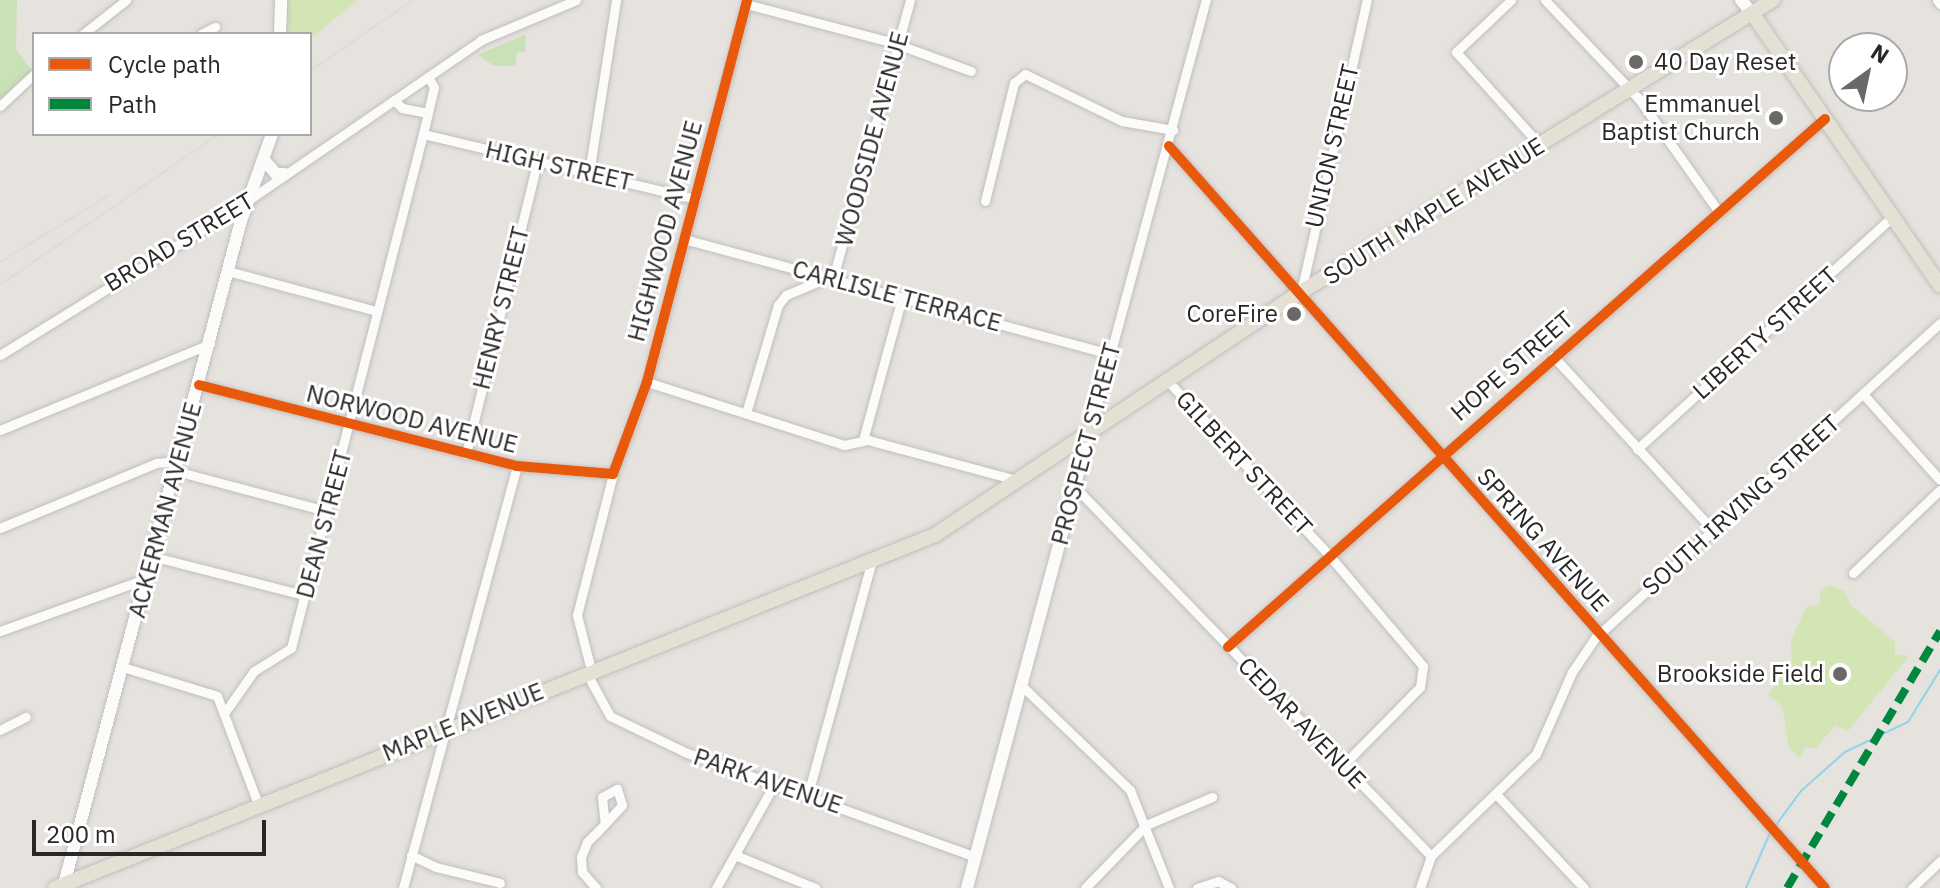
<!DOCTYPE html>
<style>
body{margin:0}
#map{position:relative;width:1940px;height:888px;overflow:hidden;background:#e6e2de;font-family:"IBM Plex Sans",sans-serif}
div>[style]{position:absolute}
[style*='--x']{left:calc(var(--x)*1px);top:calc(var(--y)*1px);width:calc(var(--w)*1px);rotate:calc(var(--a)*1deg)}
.green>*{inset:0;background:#c9e1b7}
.pitch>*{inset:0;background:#d4e5b5}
.stream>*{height:2px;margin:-1px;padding:0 1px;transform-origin:1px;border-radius:1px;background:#92d3e7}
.roads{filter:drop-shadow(0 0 2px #c0bebf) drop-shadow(0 0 2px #c0bebf)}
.street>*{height:9px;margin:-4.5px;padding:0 4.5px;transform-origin:4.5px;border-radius:4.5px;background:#fbfbfa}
.secondary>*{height:12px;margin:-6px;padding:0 6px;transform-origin:6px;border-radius:6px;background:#fbfbfa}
.primary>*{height:14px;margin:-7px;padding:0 7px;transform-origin:7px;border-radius:7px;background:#e4e0d3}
.rail>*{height:2px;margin:-1px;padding:0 1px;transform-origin:1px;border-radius:1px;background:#dddcdd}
.quiet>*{height:8px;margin-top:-4px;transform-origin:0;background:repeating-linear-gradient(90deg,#00873e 0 16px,transparent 0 24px)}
.cycleway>*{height:10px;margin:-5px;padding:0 5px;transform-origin:5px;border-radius:5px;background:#e8590c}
.dots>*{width:22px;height:22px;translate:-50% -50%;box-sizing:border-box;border:4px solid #fff;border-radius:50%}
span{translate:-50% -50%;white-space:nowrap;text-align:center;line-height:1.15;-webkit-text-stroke:6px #fff;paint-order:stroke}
.poi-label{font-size:24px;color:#282828}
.left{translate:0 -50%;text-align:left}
.right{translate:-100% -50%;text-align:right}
.street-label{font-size:24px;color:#282828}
.legend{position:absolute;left:32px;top:32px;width:280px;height:104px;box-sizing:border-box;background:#fff;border:2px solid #a9a9a9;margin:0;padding:10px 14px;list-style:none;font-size:24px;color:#282828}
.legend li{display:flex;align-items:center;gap:16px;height:40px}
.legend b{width:40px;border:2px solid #a9a9a9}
.north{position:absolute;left:1828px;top:32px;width:80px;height:80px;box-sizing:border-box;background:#fff;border:2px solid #a9a9a9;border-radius:50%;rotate:33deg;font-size:22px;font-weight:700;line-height:32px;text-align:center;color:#282828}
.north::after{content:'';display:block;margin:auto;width:28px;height:36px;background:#6a6968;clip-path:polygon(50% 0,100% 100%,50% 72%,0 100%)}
.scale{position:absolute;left:32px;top:820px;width:234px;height:36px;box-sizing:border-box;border:4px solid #282828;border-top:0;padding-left:10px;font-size:24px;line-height:28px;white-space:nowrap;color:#282828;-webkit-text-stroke:6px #fff;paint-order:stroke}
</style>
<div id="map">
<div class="green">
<div style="clip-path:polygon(0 0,17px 0,16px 49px,34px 74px,0 106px)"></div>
<div style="clip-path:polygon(526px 34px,525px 52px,517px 53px,515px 66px,494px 66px,478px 55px)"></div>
</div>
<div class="pitch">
<div style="clip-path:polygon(281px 0,358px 0,310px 39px,310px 34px,280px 34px)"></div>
<div style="clip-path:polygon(1829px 585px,1845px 591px,1850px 604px,1895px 642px,1895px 654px,1909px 656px,1848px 731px,1835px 726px,1815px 749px,1805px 747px,1800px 758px,1789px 749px,1782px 706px,1768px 695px,1792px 662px,1791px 640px,1806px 607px,1821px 604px,1819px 592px)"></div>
</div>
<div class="stream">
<div style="--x:1776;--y:825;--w:42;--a:-53.7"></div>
<div style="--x:1801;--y:791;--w:59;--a:-41.6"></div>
<div style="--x:1845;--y:752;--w:70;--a:-25.5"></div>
<div style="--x:1908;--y:722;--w:61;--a:-58.4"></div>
<div style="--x:1746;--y:888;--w:60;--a:-66.4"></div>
</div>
<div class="roads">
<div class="street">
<div style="--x:1511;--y:0;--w:76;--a:136.6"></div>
<div style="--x:1456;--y:52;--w:127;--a:47.9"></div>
<div style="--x:1545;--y:0;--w:137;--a:46.5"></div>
<div style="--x:1639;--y:99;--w:138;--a:54.7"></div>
<div style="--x:1937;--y:0;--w:5;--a:53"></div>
<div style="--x:746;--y:4;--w:150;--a:14.7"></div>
<div style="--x:891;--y:42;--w:85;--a:19.9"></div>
<div style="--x:83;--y:34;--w:55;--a:-38.3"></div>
<div style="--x:201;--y:34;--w:16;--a:-27"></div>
<div style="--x:394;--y:100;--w:11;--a:45"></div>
<div style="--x:402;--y:108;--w:25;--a:11"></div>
<div style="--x:0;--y:106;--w:47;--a:-43.3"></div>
<div style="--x:423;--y:134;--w:280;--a:13.4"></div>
<div style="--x:1169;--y:146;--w:990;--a:48.52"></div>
<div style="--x:589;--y:173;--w:175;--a:-81.1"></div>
<div style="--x:985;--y:201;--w:122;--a:-76.2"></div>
<div style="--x:1014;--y:83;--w:14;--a:-39"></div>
<div style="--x:1025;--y:74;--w:108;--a:25.9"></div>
<div style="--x:1122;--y:121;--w:52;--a:10"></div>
<div style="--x:684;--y:239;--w:440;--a:15.1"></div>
<div style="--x:228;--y:271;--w:153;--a:15.1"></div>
<div style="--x:833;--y:278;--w:288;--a:-74.5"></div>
<div style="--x:1301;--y:292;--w:299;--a:-77.3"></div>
<div style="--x:0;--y:355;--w:279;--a:-31.8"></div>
<div style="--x:237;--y:208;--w:296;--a:-34.5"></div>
<div style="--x:481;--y:40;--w:103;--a:-22.8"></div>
<div style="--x:1553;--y:356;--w:236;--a:47.4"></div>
<div style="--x:1166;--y:379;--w:238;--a:47.2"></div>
<div style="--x:1328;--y:554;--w:147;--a:49.7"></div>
<div style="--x:1423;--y:666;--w:21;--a:98"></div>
<div style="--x:1420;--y:687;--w:110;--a:134.6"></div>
<div style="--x:647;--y:382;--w:207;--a:17.7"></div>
<div style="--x:844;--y:445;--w:25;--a:-12"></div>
<div style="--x:868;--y:440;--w:153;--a:15.1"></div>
<div style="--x:199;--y:385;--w:328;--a:14.3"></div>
<div style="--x:517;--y:466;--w:96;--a:4.8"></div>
<div style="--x:613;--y:474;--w:98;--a:-69.7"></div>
<div style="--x:647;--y:382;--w:395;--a:-75.3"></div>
<div style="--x:1863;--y:394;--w:115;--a:48.2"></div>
<div style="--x:746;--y:413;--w:113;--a:-73.5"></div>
<div style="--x:778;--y:305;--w:13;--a:-51"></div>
<div style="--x:786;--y:295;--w:47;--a:-22.7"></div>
<div style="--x:0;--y:430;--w:227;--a:-22.3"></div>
<div style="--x:1089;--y:433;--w:449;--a:-74.9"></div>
<div style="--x:863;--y:440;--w:148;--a:-74.7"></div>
<div style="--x:1637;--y:449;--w:345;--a:-42.3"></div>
<div style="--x:466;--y:454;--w:301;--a:-76.3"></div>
<div style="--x:176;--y:471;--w:155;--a:14.9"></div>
<div style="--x:1074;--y:486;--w:514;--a:46.02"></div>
<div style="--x:0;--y:528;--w:169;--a:-22.6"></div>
<div style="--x:156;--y:463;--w:23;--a:-5"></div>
<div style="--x:151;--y:556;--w:158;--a:14.3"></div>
<div style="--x:1853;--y:573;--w:120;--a:-43.7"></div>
<div style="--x:0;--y:631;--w:154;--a:-19.7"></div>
<div style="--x:1228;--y:647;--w:797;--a:-41.49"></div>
<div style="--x:123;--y:667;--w:98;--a:17.1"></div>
<div style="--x:217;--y:696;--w:116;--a:69.2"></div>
<div style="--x:591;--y:670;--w:57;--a:-104.3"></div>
<div style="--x:577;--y:615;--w:146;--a:-75.7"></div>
<div style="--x:586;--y:672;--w:50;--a:61.4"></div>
<div style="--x:610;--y:716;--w:85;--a:25.7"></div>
<div style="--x:687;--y:753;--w:307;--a:19.8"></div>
<div style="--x:1022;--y:686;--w:150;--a:43.9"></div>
<div style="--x:1130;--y:790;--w:105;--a:68.3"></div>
<div style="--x:225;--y:712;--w:50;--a:-54.7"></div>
<div style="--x:254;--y:671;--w:44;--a:-31.9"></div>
<div style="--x:291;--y:648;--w:531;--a:-75.6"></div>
<div style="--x:423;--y:134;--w:48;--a:-76.8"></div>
<div style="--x:434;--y:87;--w:12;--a:-121"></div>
<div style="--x:0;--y:730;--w:29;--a:-27"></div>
<div style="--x:808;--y:794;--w:243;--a:-74.7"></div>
<div style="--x:1496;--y:794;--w:129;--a:46.9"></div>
<div style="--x:411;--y:855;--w:28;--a:26"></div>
<div style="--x:436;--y:867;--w:66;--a:14"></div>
<div style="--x:735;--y:855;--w:87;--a:22.4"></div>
<div style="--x:403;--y:888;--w:437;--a:-74.9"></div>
<div style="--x:596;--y:888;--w:21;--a:-131"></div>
<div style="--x:582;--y:872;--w:15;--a:-94"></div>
<div style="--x:581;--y:857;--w:16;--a:-68"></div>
<div style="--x:587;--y:842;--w:17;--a:-45"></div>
<div style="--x:599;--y:830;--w:34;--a:-47"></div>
<div style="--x:622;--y:805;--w:17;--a:-107"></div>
<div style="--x:617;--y:789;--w:17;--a:152"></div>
<div style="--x:602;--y:797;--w:27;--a:84"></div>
<div style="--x:716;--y:888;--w:120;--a:-60.7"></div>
<div style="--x:1085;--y:888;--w:88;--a:-45.9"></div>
<div style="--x:1146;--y:825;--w:72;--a:-23"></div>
<div style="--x:1197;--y:888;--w:22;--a:-18"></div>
<div style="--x:1218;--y:881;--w:15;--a:28"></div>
<div style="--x:1420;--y:888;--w:34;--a:-71"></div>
<div style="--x:1431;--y:856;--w:146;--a:-44.2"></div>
<div style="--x:1536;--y:754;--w:90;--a:-66.3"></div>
<div style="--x:1572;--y:672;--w:41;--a:-55.9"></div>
<div style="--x:1595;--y:638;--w:467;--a:-42.4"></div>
<div style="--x:1912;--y:888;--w:39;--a:-44"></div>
</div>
<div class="secondary">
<div style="--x:1741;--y:0;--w:17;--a:50"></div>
<div style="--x:280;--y:34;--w:34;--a:-88"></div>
<div style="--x:264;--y:160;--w:18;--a:49"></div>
<div style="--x:276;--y:174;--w:9;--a:0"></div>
<div style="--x:63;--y:888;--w:690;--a:-75.06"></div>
<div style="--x:241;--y:221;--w:92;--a:-70.4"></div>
<div style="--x:967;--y:888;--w:471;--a:-75"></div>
</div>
<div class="primary">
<div style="--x:1752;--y:13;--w:331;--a:55.4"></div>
<div style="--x:55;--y:888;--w:948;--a:-21.86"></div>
<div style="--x:935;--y:535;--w:439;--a:-33.6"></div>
<div style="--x:1301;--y:292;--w:555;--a:-31.74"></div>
</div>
</div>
<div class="rail">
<div style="--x:310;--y:71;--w:125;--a:-34.6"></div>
<div style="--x:0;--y:262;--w:127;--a:-31.4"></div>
<div style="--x:0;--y:285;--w:266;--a:-34.6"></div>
</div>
<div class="quiet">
<div style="--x:1787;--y:888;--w:299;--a:-59.2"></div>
</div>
<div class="cycleway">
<div style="--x:1169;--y:146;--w:990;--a:48.52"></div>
<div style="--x:199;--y:385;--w:328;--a:14.3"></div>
<div style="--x:517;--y:466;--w:96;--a:4.8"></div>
<div style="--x:613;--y:474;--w:98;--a:-69.7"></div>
<div style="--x:647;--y:382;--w:395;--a:-75.3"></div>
<div style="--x:1228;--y:647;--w:797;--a:-41.49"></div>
</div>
<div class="dots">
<div style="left:1636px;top:62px;background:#6a6968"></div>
<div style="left:1776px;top:118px;background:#6a6968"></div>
<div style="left:1294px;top:314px;background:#6a6968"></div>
<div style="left:1840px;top:674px;background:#6a6968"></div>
</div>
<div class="poi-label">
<span class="left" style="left:1654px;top:62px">40 Day Reset</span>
<span class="right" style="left:1760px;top:118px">Emmanuel<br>Baptist Church</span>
<span class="right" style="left:1278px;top:314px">CoreFire</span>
<span class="right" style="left:1824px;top:674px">Brookside Field</span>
</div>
<div class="street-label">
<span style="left:872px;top:139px;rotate:-75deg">WOODSIDE AVENUE</span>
<span style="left:1332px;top:146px;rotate:-77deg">UNION STREET</span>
<span style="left:559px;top:166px;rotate:13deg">HIGH STREET</span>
<span style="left:1434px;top:211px;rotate:-32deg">SOUTH MAPLE AVENUE</span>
<span style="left:665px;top:231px;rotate:-75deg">HIGHWOOD AVENUE</span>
<span style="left:179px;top:242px;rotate:-31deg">BROAD STREET</span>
<span style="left:897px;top:296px;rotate:15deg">CARLISLE TERRACE</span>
<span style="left:501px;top:308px;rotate:-76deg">HENRY STREET</span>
<span style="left:1765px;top:333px;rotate:-42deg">LIBERTY STREET</span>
<span style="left:1512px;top:366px;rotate:-41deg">HOPE STREET</span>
<span style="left:412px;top:419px;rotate:14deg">NORWOOD AVENUE</span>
<span style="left:1086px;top:444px;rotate:-75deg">PROSPECT STREET</span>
<span style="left:1244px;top:463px;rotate:47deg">GILBERT STREET</span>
<span style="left:1741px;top:505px;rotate:-42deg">SOUTH IRVING STREET</span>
<span style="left:165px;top:510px;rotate:-75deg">ACKERMAN AVENUE</span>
<span style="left:324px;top:524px;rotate:-75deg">DEAN STREET</span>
<span style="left:1543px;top:540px;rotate:48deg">SPRING AVENUE</span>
<span style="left:463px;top:722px;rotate:-22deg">MAPLE AVENUE</span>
<span style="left:1302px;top:723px;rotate:46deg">CEDAR AVENUE</span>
<span style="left:768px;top:781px;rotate:19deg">PARK AVENUE</span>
</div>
<ul class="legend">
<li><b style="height:10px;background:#e8590c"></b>Cycle path</li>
<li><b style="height:10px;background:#00873e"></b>Path</li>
</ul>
<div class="north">N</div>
<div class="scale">200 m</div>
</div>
